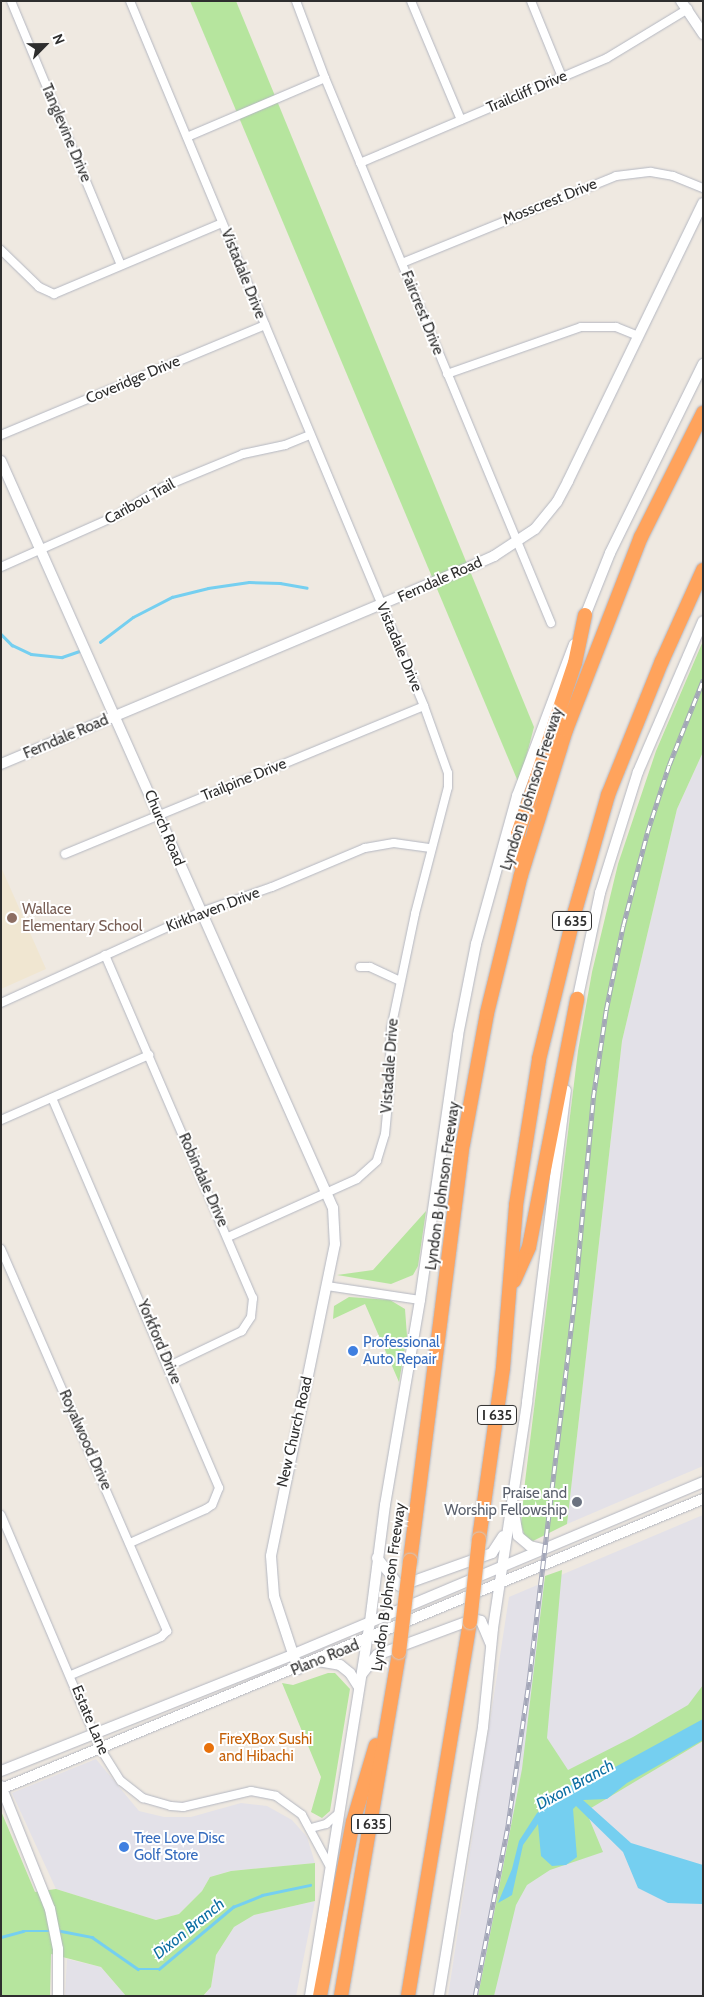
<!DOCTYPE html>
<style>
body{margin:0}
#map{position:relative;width:704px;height:1997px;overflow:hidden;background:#efe9e1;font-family:Cabin,sans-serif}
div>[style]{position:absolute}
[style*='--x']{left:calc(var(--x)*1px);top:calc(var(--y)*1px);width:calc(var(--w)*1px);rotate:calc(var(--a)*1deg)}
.industrial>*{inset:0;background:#e3e1e8}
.education>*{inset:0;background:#f0e6d1}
.green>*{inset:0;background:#b6e59e}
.water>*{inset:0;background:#75cff0}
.stream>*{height:2.5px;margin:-1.25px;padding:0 1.25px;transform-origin:1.25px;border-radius:1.25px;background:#75cff0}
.roads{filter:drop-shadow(0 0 1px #b4b7c1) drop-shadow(0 0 1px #b4b7c1)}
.street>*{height:8px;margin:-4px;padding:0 4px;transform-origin:4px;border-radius:4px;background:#fff}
.secondary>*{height:10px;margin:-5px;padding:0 5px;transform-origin:5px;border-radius:5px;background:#fff}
.highway>*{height:14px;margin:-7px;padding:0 7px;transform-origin:7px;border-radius:7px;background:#ffa35c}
.rail>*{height:4.5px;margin-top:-2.25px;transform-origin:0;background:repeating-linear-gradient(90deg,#fff 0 8px,#a3a6b8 0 16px);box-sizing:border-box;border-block:1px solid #a3a6b8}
.bridges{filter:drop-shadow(0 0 1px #c9c9c9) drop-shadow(0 0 1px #c9c9c9)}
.highway-bridge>*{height:14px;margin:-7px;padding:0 7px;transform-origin:7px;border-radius:7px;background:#ffa35c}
.dots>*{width:14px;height:14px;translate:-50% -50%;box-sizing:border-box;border:2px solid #fff;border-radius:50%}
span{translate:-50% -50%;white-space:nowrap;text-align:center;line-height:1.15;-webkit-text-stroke:4px #fff;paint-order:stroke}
.shield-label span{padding:1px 4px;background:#fff;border:1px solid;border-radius:4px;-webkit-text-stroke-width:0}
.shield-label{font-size:14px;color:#2e2e2e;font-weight:700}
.street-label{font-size:15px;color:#2e2e2e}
.education-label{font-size:15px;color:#785e54}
.left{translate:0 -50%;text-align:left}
.shop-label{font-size:15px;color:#366cbe}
.worship-label{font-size:15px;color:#5b616d}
.right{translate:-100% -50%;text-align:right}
.food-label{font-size:15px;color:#c56008}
.water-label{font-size:16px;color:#0d6fa3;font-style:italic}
.frame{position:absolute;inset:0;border:2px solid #2e2e2e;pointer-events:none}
.north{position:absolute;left:20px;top:20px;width:50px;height:50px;-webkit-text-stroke:4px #fff;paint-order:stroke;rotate:67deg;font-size:14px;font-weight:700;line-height:20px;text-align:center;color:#2e2e2e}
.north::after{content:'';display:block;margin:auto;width:18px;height:22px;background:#2e2e2e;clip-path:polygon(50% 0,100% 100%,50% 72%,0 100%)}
</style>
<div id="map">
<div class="industrial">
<div style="clip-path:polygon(703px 752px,703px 1466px,567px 1524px,622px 1041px,677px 809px)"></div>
<div style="clip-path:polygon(703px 1515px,703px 1996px,448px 1996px,509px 1597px)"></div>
<div style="clip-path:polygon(96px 1759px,139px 1811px,164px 1817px,191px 1817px,241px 1803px,267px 1806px,292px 1820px,307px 1837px,315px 1863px,231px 1871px,210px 1877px,202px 1891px,179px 1914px,156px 1920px,56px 1889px,12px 1793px)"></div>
<div style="clip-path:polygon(315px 1901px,296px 1996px,204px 1996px,211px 1987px,216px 1955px,234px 1927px,254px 1915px)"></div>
<div style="clip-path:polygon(67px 1959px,101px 1967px,126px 1996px,65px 1996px)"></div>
</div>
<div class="education">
<div style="clip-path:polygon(1px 867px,46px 969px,1px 989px)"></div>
</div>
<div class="green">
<div style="clip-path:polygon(190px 1px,236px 1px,534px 727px,519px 784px)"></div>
<div style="clip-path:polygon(703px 641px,703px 752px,677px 809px,622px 1041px,567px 1524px,533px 1541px,525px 1537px,521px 1524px,525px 1482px,578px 1051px,592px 972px,618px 864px,656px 751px)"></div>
<div style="clip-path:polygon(426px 1211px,418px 1266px,413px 1275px,391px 1284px,337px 1275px,373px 1270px)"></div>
<div style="clip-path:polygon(349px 1297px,390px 1300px,405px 1309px,407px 1336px,399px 1382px,365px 1304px,333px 1319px,334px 1306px)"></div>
<div style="clip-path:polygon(562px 1570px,547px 1738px,568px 1770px,633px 1737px,688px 1705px,703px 1685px,703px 1741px,586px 1811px,603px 1852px,550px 1870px,527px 1885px,516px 1905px,494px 1996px,478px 1996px,522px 1769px,545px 1576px)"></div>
<div style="clip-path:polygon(328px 1673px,335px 1673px,350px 1689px,330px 1811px,322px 1818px,311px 1812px,321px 1777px,282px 1683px,293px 1685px)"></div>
<div style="clip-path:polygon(1px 1811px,35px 1892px,56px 1889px,156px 1920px,179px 1914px,202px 1891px,210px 1877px,231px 1871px,315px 1863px,315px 1901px,254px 1915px,234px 1927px,216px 1955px,211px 1987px,203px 1996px,126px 1996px,101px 1967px,51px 1954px,50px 1996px,1px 1996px)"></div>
</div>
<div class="water">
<div style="clip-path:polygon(703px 1719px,703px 1740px,627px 1783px,607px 1799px,583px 1800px,631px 1843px,703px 1865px,703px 1904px,668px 1903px,638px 1888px,623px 1852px,576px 1806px,573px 1809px,577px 1857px,566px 1865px,552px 1866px,541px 1856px,538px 1824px,523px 1845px,512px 1895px,498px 1903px,512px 1869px,519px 1841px,537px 1813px,575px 1782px,595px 1778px)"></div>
</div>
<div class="stream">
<div style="--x:1;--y:634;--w:16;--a:45"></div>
<div style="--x:12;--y:645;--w:21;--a:25"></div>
<div style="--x:31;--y:654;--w:31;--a:6"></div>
<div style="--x:62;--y:657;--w:18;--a:-19"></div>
<div style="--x:100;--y:642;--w:41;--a:-37.1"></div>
<div style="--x:133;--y:617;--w:44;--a:-27.1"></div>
<div style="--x:172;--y:597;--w:37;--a:-14"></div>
<div style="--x:208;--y:588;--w:41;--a:-8.3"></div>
<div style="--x:249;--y:582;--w:31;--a:2"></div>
<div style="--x:280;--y:583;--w:27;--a:10"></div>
<div style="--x:56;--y:1930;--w:37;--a:11"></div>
<div style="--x:92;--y:1937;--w:56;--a:34.8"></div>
<div style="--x:138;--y:1969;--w:21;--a:0"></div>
<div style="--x:159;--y:1969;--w:97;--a:-40"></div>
<div style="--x:233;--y:1907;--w:31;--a:-22"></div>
<div style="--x:262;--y:1895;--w:49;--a:-11.8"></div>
<div style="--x:1;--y:1937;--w:23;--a:-15"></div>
<div style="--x:23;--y:1931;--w:28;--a:0"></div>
</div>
<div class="roads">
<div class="street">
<div style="--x:11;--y:1;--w:286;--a:67.4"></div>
<div style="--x:130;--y:1;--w:764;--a:67.36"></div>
<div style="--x:424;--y:706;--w:71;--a:70.3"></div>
<div style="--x:448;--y:773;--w:14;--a:90"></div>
<div style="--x:448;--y:787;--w:131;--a:104.6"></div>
<div style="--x:415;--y:914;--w:117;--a:101.8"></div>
<div style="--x:391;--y:1029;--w:63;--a:91.8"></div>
<div style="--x:389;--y:1092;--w:42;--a:95.4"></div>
<div style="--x:385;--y:1134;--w:28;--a:107"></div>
<div style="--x:377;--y:1161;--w:27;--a:138"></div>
<div style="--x:357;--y:1179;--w:141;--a:155.8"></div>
<div style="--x:296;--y:1;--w:82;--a:69.4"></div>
<div style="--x:325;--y:78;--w:590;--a:67.48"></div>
<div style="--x:411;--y:1;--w:129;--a:67.2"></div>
<div style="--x:531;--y:1;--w:82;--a:67.8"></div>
<div style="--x:187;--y:137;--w:150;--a:-23.1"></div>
<div style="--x:360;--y:163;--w:268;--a:-23"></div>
<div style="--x:607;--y:58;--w:95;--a:-31.2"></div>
<div style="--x:1;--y:250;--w:53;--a:44.2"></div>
<div style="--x:39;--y:287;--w:17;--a:25"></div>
<div style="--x:54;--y:294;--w:182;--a:-22.9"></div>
<div style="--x:402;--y:263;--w:231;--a:-22.1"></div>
<div style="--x:616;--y:176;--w:35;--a:-7"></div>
<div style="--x:651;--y:172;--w:22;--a:10"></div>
<div style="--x:673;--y:176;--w:32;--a:22"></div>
<div style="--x:447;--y:374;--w:142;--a:-19.3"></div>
<div style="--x:581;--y:327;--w:35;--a:0"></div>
<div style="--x:616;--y:327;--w:24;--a:22"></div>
<div style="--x:1;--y:435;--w:286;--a:-22.6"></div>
<div style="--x:1;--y:567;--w:126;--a:-23.9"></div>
<div style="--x:116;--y:516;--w:55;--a:-31.7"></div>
<div style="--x:163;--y:487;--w:87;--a:-22.4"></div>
<div style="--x:243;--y:454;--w:43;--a:-12.1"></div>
<div style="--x:285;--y:445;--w:27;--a:-22"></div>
<div style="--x:65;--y:854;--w:388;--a:-22.4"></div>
<div style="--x:105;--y:955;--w:374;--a:66.7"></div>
<div style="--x:253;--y:1298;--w:19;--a:96"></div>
<div style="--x:251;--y:1317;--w:17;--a:123"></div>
<div style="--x:242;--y:1331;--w:81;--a:154.4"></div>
<div style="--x:360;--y:967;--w:10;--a:0"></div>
<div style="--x:370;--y:967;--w:33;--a:25"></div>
<div style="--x:1;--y:1003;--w:220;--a:-24.5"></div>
<div style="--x:201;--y:912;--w:75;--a:-19.4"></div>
<div style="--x:272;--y:887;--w:101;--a:-22.8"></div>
<div style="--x:365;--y:848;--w:29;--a:-10"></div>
<div style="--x:394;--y:843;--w:37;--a:8"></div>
<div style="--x:52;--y:1098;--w:424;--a:66.8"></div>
<div style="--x:219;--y:1488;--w:18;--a:112"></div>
<div style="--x:212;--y:1505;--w:7;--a:146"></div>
<div style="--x:206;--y:1509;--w:83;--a:155.9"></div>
<div style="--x:1;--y:1120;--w:162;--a:-23.7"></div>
<div style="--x:1;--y:1249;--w:417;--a:66.5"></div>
<div style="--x:167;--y:1631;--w:8;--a:135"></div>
<div style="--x:161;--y:1637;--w:98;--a:157.1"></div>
<div style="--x:327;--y:1286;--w:94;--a:8.6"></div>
<div style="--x:1;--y:1515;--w:253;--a:67"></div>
<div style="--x:100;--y:1748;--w:39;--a:58"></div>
<div style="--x:121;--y:1781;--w:28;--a:38"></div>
<div style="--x:143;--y:1798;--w:29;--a:16"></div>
<div style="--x:171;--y:1806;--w:12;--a:5"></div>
<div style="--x:183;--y:1807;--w:70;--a:-13.2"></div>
<div style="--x:251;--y:1791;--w:25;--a:11"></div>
<div style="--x:276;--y:1796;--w:32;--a:36"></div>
<div style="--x:302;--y:1815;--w:57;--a:61.6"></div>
<div style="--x:311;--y:1828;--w:16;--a:-15"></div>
<div style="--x:326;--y:1824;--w:16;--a:-40"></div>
</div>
<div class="secondary">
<div style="--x:681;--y:1;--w:40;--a:56"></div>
<div style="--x:1;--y:461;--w:817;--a:66.04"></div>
<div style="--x:333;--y:1208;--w:36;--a:87"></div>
<div style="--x:335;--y:1244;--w:318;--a:101.6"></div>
<div style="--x:271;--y:1556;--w:40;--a:85.7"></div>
<div style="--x:274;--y:1596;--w:77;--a:71.8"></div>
<div style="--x:583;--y:621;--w:73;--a:-68.3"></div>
<div style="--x:610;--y:553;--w:211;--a:-63.8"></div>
<div style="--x:1;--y:764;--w:493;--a:-22.8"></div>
<div style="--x:456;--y:573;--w:42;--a:-24.1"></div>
<div style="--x:494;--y:556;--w:49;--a:-33.4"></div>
<div style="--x:535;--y:529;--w:35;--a:-51"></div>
<div style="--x:557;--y:502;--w:24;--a:-62"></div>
<div style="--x:568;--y:481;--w:309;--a:-64.1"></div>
<div style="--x:576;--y:1006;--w:116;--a:-78"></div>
<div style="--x:600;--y:893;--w:127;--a:-72.6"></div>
<div style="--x:638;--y:772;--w:164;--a:-66.7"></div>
<div style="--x:514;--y:1513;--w:23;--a:80"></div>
<div style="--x:518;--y:1536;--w:16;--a:40"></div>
<div style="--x:530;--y:1546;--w:12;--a:14"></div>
<div style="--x:377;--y:1558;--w:36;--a:51"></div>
<div style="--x:400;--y:1586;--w:98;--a:-19.7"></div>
<div style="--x:492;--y:1553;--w:20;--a:-57"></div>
<div style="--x:318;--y:1661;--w:22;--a:10"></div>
<div style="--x:340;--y:1665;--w:13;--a:39"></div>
<div style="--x:350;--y:1673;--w:15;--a:58"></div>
<div style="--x:362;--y:1674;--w:24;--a:-52"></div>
<div style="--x:377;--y:1655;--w:103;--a:-20.4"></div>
<div style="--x:474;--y:1619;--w:7;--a:16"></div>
<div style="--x:481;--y:1621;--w:26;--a:67"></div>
<div style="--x:1;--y:1771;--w:313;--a:-21.7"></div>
<div style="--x:292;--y:1655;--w:446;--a:-22.8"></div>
<div style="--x:1;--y:1786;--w:132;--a:68.3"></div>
<div style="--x:50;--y:1909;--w:41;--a:78.7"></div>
<div style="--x:58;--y:1949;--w:47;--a:90"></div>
<div style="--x:1;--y:1789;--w:760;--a:-22.45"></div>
<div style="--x:310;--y:1996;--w:379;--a:-80.9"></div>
<div style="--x:370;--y:1622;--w:118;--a:-82.7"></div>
<div style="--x:385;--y:1505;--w:208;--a:-80.3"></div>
<div style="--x:420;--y:1300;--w:268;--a:-81.8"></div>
<div style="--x:458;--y:1035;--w:93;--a:-78.8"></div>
<div style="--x:476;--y:944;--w:154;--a:-74.5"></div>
<div style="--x:517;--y:796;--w:162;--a:-69.4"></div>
<div style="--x:439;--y:1996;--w:273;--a:-80.7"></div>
<div style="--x:483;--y:1727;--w:100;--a:-84.2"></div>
<div style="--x:493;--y:1628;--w:229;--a:-81.4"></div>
<div style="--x:527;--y:1402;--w:314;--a:-82.9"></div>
</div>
<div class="highway">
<div style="--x:520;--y:864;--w:30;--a:-94"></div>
<div style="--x:518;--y:834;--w:180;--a:-71.6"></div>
<div style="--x:575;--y:663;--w:49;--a:-78.2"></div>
<div style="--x:514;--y:1281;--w:37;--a:-66"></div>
<div style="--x:529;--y:1247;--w:253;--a:-79"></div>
<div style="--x:479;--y:1539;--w:173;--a:-82"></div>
<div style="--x:503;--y:1368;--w:164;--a:-85.4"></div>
<div style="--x:516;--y:1205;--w:148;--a:-81"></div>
<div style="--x:539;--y:1059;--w:152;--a:-76.3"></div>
<div style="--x:575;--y:911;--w:121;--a:-74.1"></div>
<div style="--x:608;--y:795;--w:144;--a:-68.1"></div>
<div style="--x:662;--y:661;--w:100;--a:-65.7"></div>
<div style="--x:410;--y:1561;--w:420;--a:-82.8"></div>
<div style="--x:463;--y:1144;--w:133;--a:-79.6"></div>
<div style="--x:487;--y:1013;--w:142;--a:-76.2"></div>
<div style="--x:521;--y:875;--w:152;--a:-72.8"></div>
<div style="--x:566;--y:730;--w:207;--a:-68.8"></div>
<div style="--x:641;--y:537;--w:139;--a:-63.4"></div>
<div style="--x:320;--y:1996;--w:177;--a:-79.3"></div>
<div style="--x:353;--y:1822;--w:80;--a:-73.4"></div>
<div style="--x:341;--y:1996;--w:349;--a:-80.4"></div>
<div style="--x:408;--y:1996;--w:379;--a:-80.6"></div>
</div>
</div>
<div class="rail">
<div style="--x:475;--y:1996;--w:175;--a:-79.1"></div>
<div style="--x:508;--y:1824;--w:146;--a:-81.7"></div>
<div style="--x:529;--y:1680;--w:379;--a:-83.2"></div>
<div style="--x:574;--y:1304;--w:207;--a:-84.7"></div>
<div style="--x:593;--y:1098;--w:89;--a:-81.6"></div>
<div style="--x:606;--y:1010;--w:86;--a:-78.6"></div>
<div style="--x:623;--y:926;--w:96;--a:-75.5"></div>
<div style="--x:647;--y:833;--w:71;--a:-72.1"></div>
<div style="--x:669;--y:765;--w:92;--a:-68.2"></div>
</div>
<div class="bridges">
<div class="highway-bridge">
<div style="--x:470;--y:1622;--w:83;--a:-83.8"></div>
<div style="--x:399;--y:1652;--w:92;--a:-83.1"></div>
</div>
</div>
<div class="dots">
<div style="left:12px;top:918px;background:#8d6e63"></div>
<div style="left:353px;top:1351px;background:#3f7fe0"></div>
<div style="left:577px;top:1502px;background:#6b7280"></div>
<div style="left:209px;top:1748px;background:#e8710a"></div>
<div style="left:124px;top:1847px;background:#3f7fe0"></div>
</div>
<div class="shield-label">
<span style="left:572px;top:921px">I 635</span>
<span style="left:497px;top:1415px">I 635</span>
<span style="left:371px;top:1824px">I 635</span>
</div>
<div class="street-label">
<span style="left:527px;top:92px;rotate:-23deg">Trailcliff Drive</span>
<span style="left:66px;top:133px;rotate:67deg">Tanglevine Drive</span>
<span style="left:550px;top:202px;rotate:-22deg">Mosscrest Drive</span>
<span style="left:243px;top:274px;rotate:68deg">Vistadale Drive</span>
<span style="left:422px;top:313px;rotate:68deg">Faircrest Drive</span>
<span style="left:133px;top:380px;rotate:-23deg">Coveridge Drive</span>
<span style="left:140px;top:502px;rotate:-29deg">Caribou Trail</span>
<span style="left:440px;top:580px;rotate:-24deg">Ferndale Road</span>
<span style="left:399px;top:647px;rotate:67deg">Vistadale Drive</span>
<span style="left:66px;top:737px;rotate:-23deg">Ferndale Road</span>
<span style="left:244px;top:780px;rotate:-22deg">Trailpine Drive</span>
<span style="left:532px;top:789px;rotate:-72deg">Lyndon B Johnson Freeway</span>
<span style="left:164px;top:828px;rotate:67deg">Church Road</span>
<span style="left:213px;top:910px;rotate:-21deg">Kirkhaven Drive</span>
<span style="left:390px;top:1066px;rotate:-86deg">Vistadale Drive</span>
<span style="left:203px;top:1180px;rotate:66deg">Robindale Drive</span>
<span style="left:443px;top:1186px;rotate:-82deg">Lyndon B Johnson Freeway</span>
<span style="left:159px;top:1342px;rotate:67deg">Yorkford Drive</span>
<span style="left:295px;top:1432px;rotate:-77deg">New Church Road</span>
<span style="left:85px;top:1440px;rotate:66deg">Royalwood Drive</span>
<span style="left:389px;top:1587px;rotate:-82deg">Lyndon B Johnson Freeway</span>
<span style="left:325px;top:1658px;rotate:-22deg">Plano Road</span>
<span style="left:90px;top:1720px;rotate:67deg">Estate Lane</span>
</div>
<div class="education-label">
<span class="left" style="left:22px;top:918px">Wallace<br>Elementary School</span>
</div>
<div class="shop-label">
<span class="left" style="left:363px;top:1351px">Professional<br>Auto Repair</span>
<span class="left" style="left:134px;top:1847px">Tree Love Disc<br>Golf Store</span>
</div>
<div class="worship-label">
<span class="right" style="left:567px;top:1502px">Praise and<br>Worship Fellowship</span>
</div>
<div class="food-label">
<span class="left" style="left:219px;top:1748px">FireXBox Sushi<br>and Hibachi</span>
</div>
<div class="water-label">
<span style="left:575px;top:1785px;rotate:-29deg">Dixon Branch</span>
<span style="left:189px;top:1929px;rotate:-39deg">Dixon Branch</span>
</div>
<div class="frame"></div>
<div class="north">N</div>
</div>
